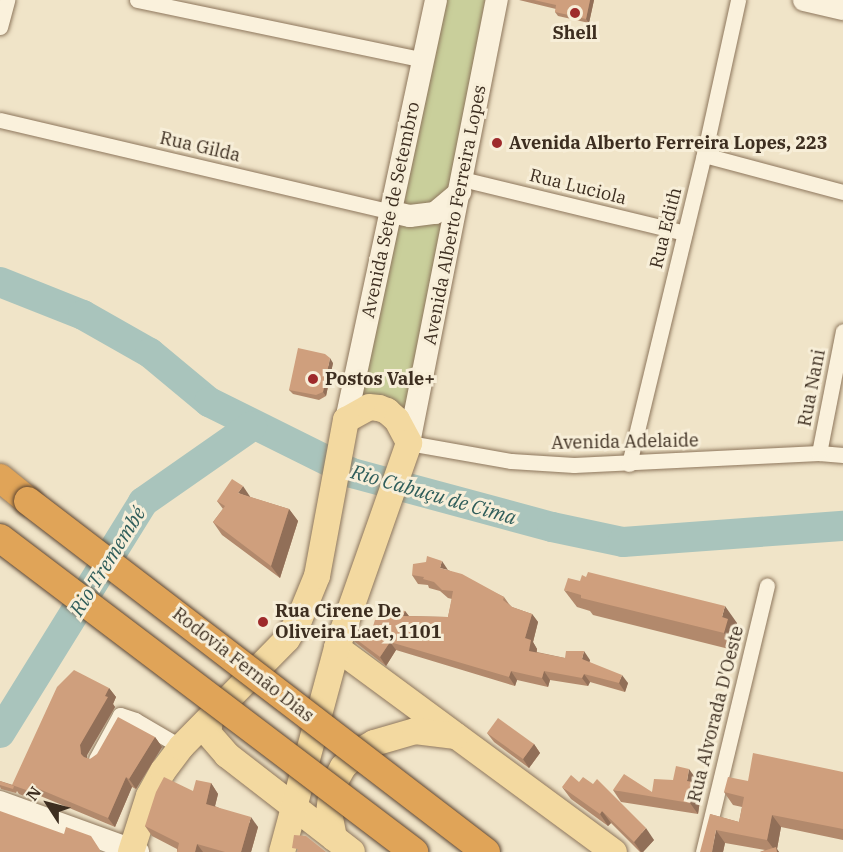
<!DOCTYPE html>
<meta charset="utf-8">
<style>
body{margin:0}
#map{position:relative;width:843px;height:852px;overflow:hidden;background:#f0e4c8;font-family:"IBM Plex Serif",serif}
div>[style]{position:absolute}
[style*='--x']{left:calc(var(--x)*1px);top:calc(var(--y)*1px);width:calc(var(--w)*1px);rotate:calc(var(--a)*1deg)}
.green>*{inset:0;background:#c9cf9b}
.river>*{height:30px;margin:-15px;padding:0 15px;transform-origin:15px;border-radius:15px;background:#a9c4bc}
.roads{filter:drop-shadow(0 0 2px #8d765c) drop-shadow(0 0 2px #8d765c)}
.street>*{height:15px;margin:-7.5px;padding:0 7.5px;transform-origin:7.5px;border-radius:7.5px;background:#faf1dc}
.secondary>*{height:22px;margin:-11px;padding:0 11px;transform-origin:11px;border-radius:11px;background:#faf1dc}
.primary>*{height:26px;margin:-13px;padding:0 13px;transform-origin:13px;border-radius:13px;background:#f3d9a0}
.highway>*{height:28px;margin:-14px;padding:0 14px;transform-origin:14px;border-radius:14px;background:#e0a458}
.bridges{filter:drop-shadow(0 0 2px #5b4430) drop-shadow(0 0 2px #5b4430)}
.highway-bridge>*{height:28px;margin:-14px;padding:0 14px;transform-origin:14px;border-radius:14px;background:#e0a458}
.wall>*{inset:0;background:#b2896c}
.shaded-wall>*{inset:0;background:#916f58}
.building>*{inset:0;background:#cf9f7d}
.dots>*{width:16px;height:16px;translate:-50% -50%;box-sizing:border-box;border:3px solid #f7eed8;border-radius:50%}
span{translate:-50% -50%;white-space:nowrap;text-align:center;line-height:1.15;-webkit-text-stroke:6px #f7eed8;paint-order:stroke}
.poi-label{font-size:18px;color:#3d2e20;font-weight:700}
.left{translate:0 -50%;text-align:left}
.street-label{font-size:18px;color:#3d2e20}
.water-label{font-size:20px;color:#2f5d5a;font-style:italic}
.north{position:absolute;left:18px;top:774px;width:60px;height:60px;-webkit-text-stroke:4px #f7eed8;paint-order:stroke;rotate:306deg;font-size:16px;font-weight:700;line-height:24px;text-align:center;color:#3d2e20}
.north::after{content:'';display:block;margin:auto;width:21px;height:27px;background:#3d2e20;clip-path:polygon(50% 0,100% 100%,50% 72%,0 100%)}
</style>
<div id="map">
<div class="green">
<div style="clip-path:polygon(440px 0,485px 0,406px 418px,358px 402px)"></div>
</div>
<div class="river">
<div style="--x:0;--y:282;--w:89;--a:21.7"></div>
<div style="--x:83;--y:315;--w:77;--a:29.6"></div>
<div style="--x:150;--y:353;--w:77;--a:39.7"></div>
<div style="--x:209;--y:402;--w:160;--a:26.4"></div>
<div style="--x:352;--y:473;--w:207;--a:15.1"></div>
<div style="--x:552;--y:527;--w:73;--a:11.9"></div>
<div style="--x:623;--y:542;--w:221;--a:-4.2"></div>
<div style="--x:0;--y:733;--w:272;--a:-58.2"></div>
<div style="--x:143;--y:502;--w:133;--a:-34.9"></div>
</div>
<div class="roads">
<div class="street">
<div style="--x:137;--y:0;--w:292;--a:11.8"></div>
<div style="--x:0;--y:27;--w:28;--a:-75"></div>
<div style="--x:0;--y:120;--w:403;--a:13.2"></div>
<div style="--x:704;--y:155;--w:144;--a:14.9"></div>
<div style="--x:462;--y:179;--w:229;--a:13.6"></div>
<div style="--x:409;--y:443;--w:104;--a:10"></div>
<div style="--x:511;--y:461;--w:63;--a:3.6"></div>
<div style="--x:574;--y:465;--w:245;--a:-2.8"></div>
<div style="--x:819;--y:453;--w:24;--a:5"></div>
<div style="--x:819;--y:453;--w:124;--a:-78.9"></div>
<div style="--x:629;--y:464;--w:318;--a:-76.4"></div>
<div style="--x:704;--y:155;--w:159;--a:-77.6"></div>
<div style="--x:96;--y:759;--w:50;--a:-61.4"></div>
<div style="--x:120;--y:715;--w:16;--a:18"></div>
<div style="--x:135;--y:720;--w:53;--a:30.4"></div>
<div style="--x:703;--y:852;--w:274;--a:-76.5"></div>
</div>
<div class="secondary">
<div style="--x:804;--y:0;--w:40;--a:13"></div>
<div style="--x:392;--y:212;--w:18;--a:13"></div>
<div style="--x:410;--y:216;--w:25;--a:-7"></div>
<div style="--x:435;--y:213;--w:33;--a:-40"></div>
<div style="--x:346;--y:420;--w:430;--a:-77.9"></div>
<div style="--x:409;--y:443;--w:452;--a:-78.8"></div>
<div style="--x:0;--y:802;--w:147;--a:19.9"></div>
</div>
<div class="primary">
<div style="--x:337;--y:648;--w:344;--a:36.4"></div>
<div style="--x:210;--y:721;--w:12;--a:99"></div>
<div style="--x:208;--y:733;--w:29;--a:49"></div>
<div style="--x:227;--y:755;--w:158;--a:37.8"></div>
<div style="--x:334;--y:838;--w:25;--a:-101"></div>
<div style="--x:329;--y:813;--w:26;--a:-83"></div>
<div style="--x:332;--y:787;--w:23;--a:-61"></div>
<div style="--x:343;--y:767;--w:23;--a:-43"></div>
<div style="--x:360;--y:751;--w:16;--a:-30"></div>
<div style="--x:374;--y:743;--w:43;--a:-16.3"></div>
<div style="--x:415;--y:731;--w:41;--a:7"></div>
<div style="--x:131;--y:852;--w:59;--a:-72.2"></div>
<div style="--x:149;--y:796;--w:29;--a:-61"></div>
<div style="--x:163;--y:771;--w:30;--a:-53"></div>
<div style="--x:181;--y:747;--w:151;--a:-45.5"></div>
<div style="--x:287;--y:639;--w:22;--a:-58"></div>
<div style="--x:299;--y:620;--w:48;--a:-67.8"></div>
<div style="--x:317;--y:576;--w:159;--a:-79.5"></div>
<div style="--x:346;--y:420;--w:26;--a:-29"></div>
<div style="--x:369;--y:407;--w:10;--a:6"></div>
<div style="--x:379;--y:408;--w:9;--a:21"></div>
<div style="--x:387;--y:411;--w:13;--a:42"></div>
<div style="--x:397;--y:420;--w:26;--a:62"></div>
<div style="--x:409;--y:443;--w:217;--a:109.4"></div>
<div style="--x:337;--y:648;--w:211;--a:105.1"></div>
</div>
<div class="highway">
<div style="--x:0;--y:478;--w:36;--a:39"></div>
</div>
</div>
<div class="bridges">
<div class="highway-bridge">
<div style="--x:28;--y:501;--w:577;--a:37.47"></div>
<div style="--x:0;--y:538;--w:520;--a:37.18"></div>
</div>
</div>
<div class="wall">
<div style="clip-path:polygon(519px 0,594px 0,589px 23px,558px 16px,555px 12px,556px 9px)"></div>
<div style="clip-path:polygon(333px 363px,326px 396px,319px 400px,293px 394px,289px 390px)"></div>
<div style="clip-path:polygon(250px 497px,289px 509px,298px 521px,280px 578px,222px 535px,213px 522px,223px 509px,217px 501px)"></div>
<div style="clip-path:polygon(448px 570px,504px 597px,509px 604px,512px 607px,532px 614px,538px 622px,533px 642px,537px 649px,537px 652px,565px 658px,590px 660px,589px 662px,628px 683px,625px 692px,590px 682px,588px 686px,550px 680px,548px 687px,517px 680px,515px 686px,396px 650px,386px 666px,355px 642px,349px 634px,370px 636px,386px 612px,405px 611px,409px 616px,448px 617px,452px 599px,448px 598px,440px 591px,429px 588px,428px 585px,418px 584px,412px 575px)"></div>
<div style="clip-path:polygon(564px 590px,737px 623px,735px 629px,740px 636px,737px 651px,593px 615px,590px 611px,577px 607px)"></div>
<div style="clip-path:polygon(109px 688px,116px 697px,113px 704px,115px 707px,87px 755px,87px 758px,90px 759px,155px 737px,162px 747px,136px 789px,132px 787px,115px 827px,38px 795px,36px 801px,19px 794px,17px 791px,16px 793px,1px 789px,0 787px,0 781px,13px 785px)"></div>
<div style="clip-path:polygon(487px 733px,534px 744px,540px 753px,529px 768px,494px 742px)"></div>
<div style="clip-path:polygon(843px 772px,843px 840px,781px 827px,777px 849px,779px 852px,760px 852px,765px 850px,725px 843px,723px 852px,710px 814px,739px 822px,742px 807px,733px 805px,724px 792px,748px 781px)"></div>
<div style="clip-path:polygon(673px 780px,697px 780px,696px 786px,701px 794px,698px 814px,621px 802px,613px 790px,652px 792px)"></div>
<div style="clip-path:polygon(211px 783px,218px 794px,215px 806px,258px 827px,251px 852px,177px 852px,177px 849px,152px 836px,145px 826px,193px 791px)"></div>
<div style="clip-path:polygon(562px 787px,654px 840px,643px 852px,640px 852px,611px 823px,608px 826px,571px 799px)"></div>
</div>
<div class="shaded-wall">
<div style="clip-path:polygon(590px 0,594px 0,589px 23px,586px 19px)"></div>
<div style="clip-path:polygon(330px 358px,333px 363px,326px 396px,323px 392px)"></div>
<div style="clip-path:polygon(243px 486px,251px 498px,238px 493px)"></div>
<div style="clip-path:polygon(289px 509px,298px 521px,280px 578px,271px 566px)"></div>
<div style="clip-path:polygon(442px 561px,448px 570px,440px 568px)"></div>
<div style="clip-path:polygon(725px 606px,737px 623px,735px 629px,740px 636px,737px 651px,724px 633px,722px 617px)"></div>
<div style="clip-path:polygon(405px 611px,411px 619px,403px 616px)"></div>
<div style="clip-path:polygon(532px 614px,538px 622px,533px 642px,537px 649px,535px 660px,529px 651px,525px 638px)"></div>
<div style="clip-path:polygon(390px 642px,396px 650px,386px 666px,380px 657px)"></div>
<div style="clip-path:polygon(584px 651px,590px 660px,588px 668px,582px 659px)"></div>
<div style="clip-path:polygon(511px 671px,517px 680px,515px 686px,509px 677px)"></div>
<div style="clip-path:polygon(544px 671px,550px 680px,548px 687px,542px 678px)"></div>
<div style="clip-path:polygon(584px 674px,590px 682px,588px 686px,582px 678px)"></div>
<div style="clip-path:polygon(622px 675px,628px 683px,625px 692px,619px 683px)"></div>
<div style="clip-path:polygon(109px 688px,116px 697px,113px 704px,115px 707px,87px 755px,87px 764px,81px 754px,80px 745px)"></div>
<div style="clip-path:polygon(155px 737px,162px 747px,136px 789px,129px 779px)"></div>
<div style="clip-path:polygon(534px 744px,540px 753px,529px 768px,523px 759px)"></div>
<div style="clip-path:polygon(689px 769px,697px 780px,696px 786px,701px 794px,698px 814px,690px 803px,687px 781px)"></div>
<div style="clip-path:polygon(126px 777px,132px 787px,115px 827px,108px 818px)"></div>
<div style="clip-path:polygon(211px 783px,218px 794px,213px 814px,206px 804px)"></div>
<div style="clip-path:polygon(32px 786px,38px 795px,36px 801px,29px 791px)"></div>
<div style="clip-path:polygon(602px 811px,611px 823px,608px 826px,600px 814px)"></div>
<div style="clip-path:polygon(772px 815px,781px 827px,777px 849px,779px 852px,776px 852px,767px 840px)"></div>
<div style="clip-path:polygon(251px 817px,258px 827px,251px 852px,241px 852px)"></div>
<div style="clip-path:polygon(646px 828px,654px 840px,643px 852px,641px 852px,634px 842px)"></div>
<div style="clip-path:polygon(716px 830px,725px 843px,723px 852px,712px 852px)"></div>
<div style="clip-path:polygon(197px 844px,203px 852px,195px 852px)"></div>
</div>
<div class="building">
<div style="clip-path:polygon(534px 0,590px 0,586px 19px,555px 12px,556px 5px)"></div>
<div style="clip-path:polygon(298px 348px,325px 354px,330px 358px,323px 392px,316px 395px,289px 390px)"></div>
<div style="clip-path:polygon(232px 479px,243px 486px,238px 493px,289px 509px,271px 566px,213px 522px,225px 506px,217px 501px)"></div>
<div style="clip-path:polygon(427px 556px,442px 561px,440px 568px,462px 574px,504px 597px,503px 600px,512px 607px,532px 614px,525px 638px,531px 640px,529px 651px,565px 658px,566px 651px,584px 651px,582px 659px,622px 675px,619px 683px,584px 674px,582px 678px,544px 671px,542px 678px,511px 671px,509px 677px,390px 642px,380px 657px,349px 634px,350px 630px,370px 636px,378px 610px,386px 612px,388px 607px,405px 611px,403px 616px,448px 617px,453px 591px,442px 590px,434px 582px,423px 579px,424px 577px,412px 575px,413px 564px,426px 562px)"></div>
<div style="clip-path:polygon(588px 572px,725px 606px,722px 617px,728px 619px,724px 633px,581px 598px,581px 595px,564px 590px,568px 578px,580px 581px,582px 575px,586px 577px)"></div>
<div style="clip-path:polygon(74px 670px,109px 688px,105px 696px,108px 697px,80px 745px,81px 754px,84px 757px,90px 759px,97px 754px,118px 717px,155px 737px,129px 779px,126px 777px,108px 818px,32px 786px,29px 791px,12px 785px,57px 687px)"></div>
<div style="clip-path:polygon(498px 718px,534px 744px,523px 759px,487px 733px)"></div>
<div style="clip-path:polygon(753px 753px,843px 772px,843px 829px,772px 815px,767px 840px,716px 830px,712px 852px,700px 852px,710px 814px,739px 822px,744px 797px,724px 792px,728px 777px,748px 781px)"></div>
<div style="clip-path:polygon(676px 766px,689px 769px,687px 781px,693px 782px,690px 803px,613px 790px,624px 774px,652px 792px,654px 779px,673px 780px)"></div>
<div style="clip-path:polygon(571px 775px,579px 782px,583px 777px,593px 784px,597px 779px,646px 828px,634px 842px,602px 811px,600px 814px,562px 787px)"></div>
<div style="clip-path:polygon(164px 777px,193px 791px,196px 780px,211px 783px,206px 804px,251px 817px,241px 852px,225px 852px,197px 844px,195px 852px,177px 852px,179px 843px,145px 826px,156px 792px)"></div>
<div style="clip-path:polygon(0 781px,14px 786px,13px 789px,0 785px)"></div>
<div style="clip-path:polygon(0 811px,64px 834px,66px 827px,91px 836px,100px 850px,100px 852px,0 852px)"></div>
<div style="clip-path:polygon(294px 835px,306px 836px,326px 852px,297px 852px,298px 849px,292px 848px)"></div>
<div style="clip-path:polygon(776px 847px,777px 852px,760px 852px)"></div>
</div>
<div class="dots">
<div style="left:575px;top:13px;background:#9e2a2b"></div>
<div style="left:497px;top:143px;background:#9e2a2b"></div>
<div style="left:313px;top:379px;background:#9e2a2b"></div>
<div style="left:263px;top:622px;background:#9e2a2b"></div>
</div>
<div class="poi-label">
<span style="left:575px;top:33px">Shell</span>
<span class="left" style="left:509px;top:143px">Avenida Alberto Ferreira Lopes, 223</span>
<span class="left" style="left:325px;top:379px">Postos Vale+</span>
<span class="left" style="left:275px;top:622px">Rua Cirene De<br>Oliveira Laet, 1101</span>
</div>
<div class="street-label">
<span style="left:200px;top:147px;rotate:13deg">Rua Gilda</span>
<span style="left:578px;top:187px;rotate:14deg">Rua Luciola</span>
<span style="left:391px;top:210px;rotate:-78deg">Avenida Sete de Setembro</span>
<span style="left:455px;top:215px;rotate:-79deg">Avenida Alberto Ferreira Lopes</span>
<span style="left:666px;top:228px;rotate:-76deg">Rua Edith</span>
<span style="left:812px;top:388px;rotate:-79deg">Rua Nani</span>
<span style="left:625px;top:442px;rotate:-1deg">Avenida Adelaide</span>
<span style="left:243px;top:665px;rotate:38deg">Rodovia Fernão Dias</span>
<span style="left:716px;top:714px;rotate:-76deg">Rua Alvorada D'Oeste</span>
</div>
<div class="water-label">
<span style="left:434px;top:494px;rotate:16deg">Rio Cabuçu de Cima</span>
<span style="left:107px;top:561px;rotate:-58deg">Rio Tremembé</span>
</div>
<div class="north">N</div>
</div>
